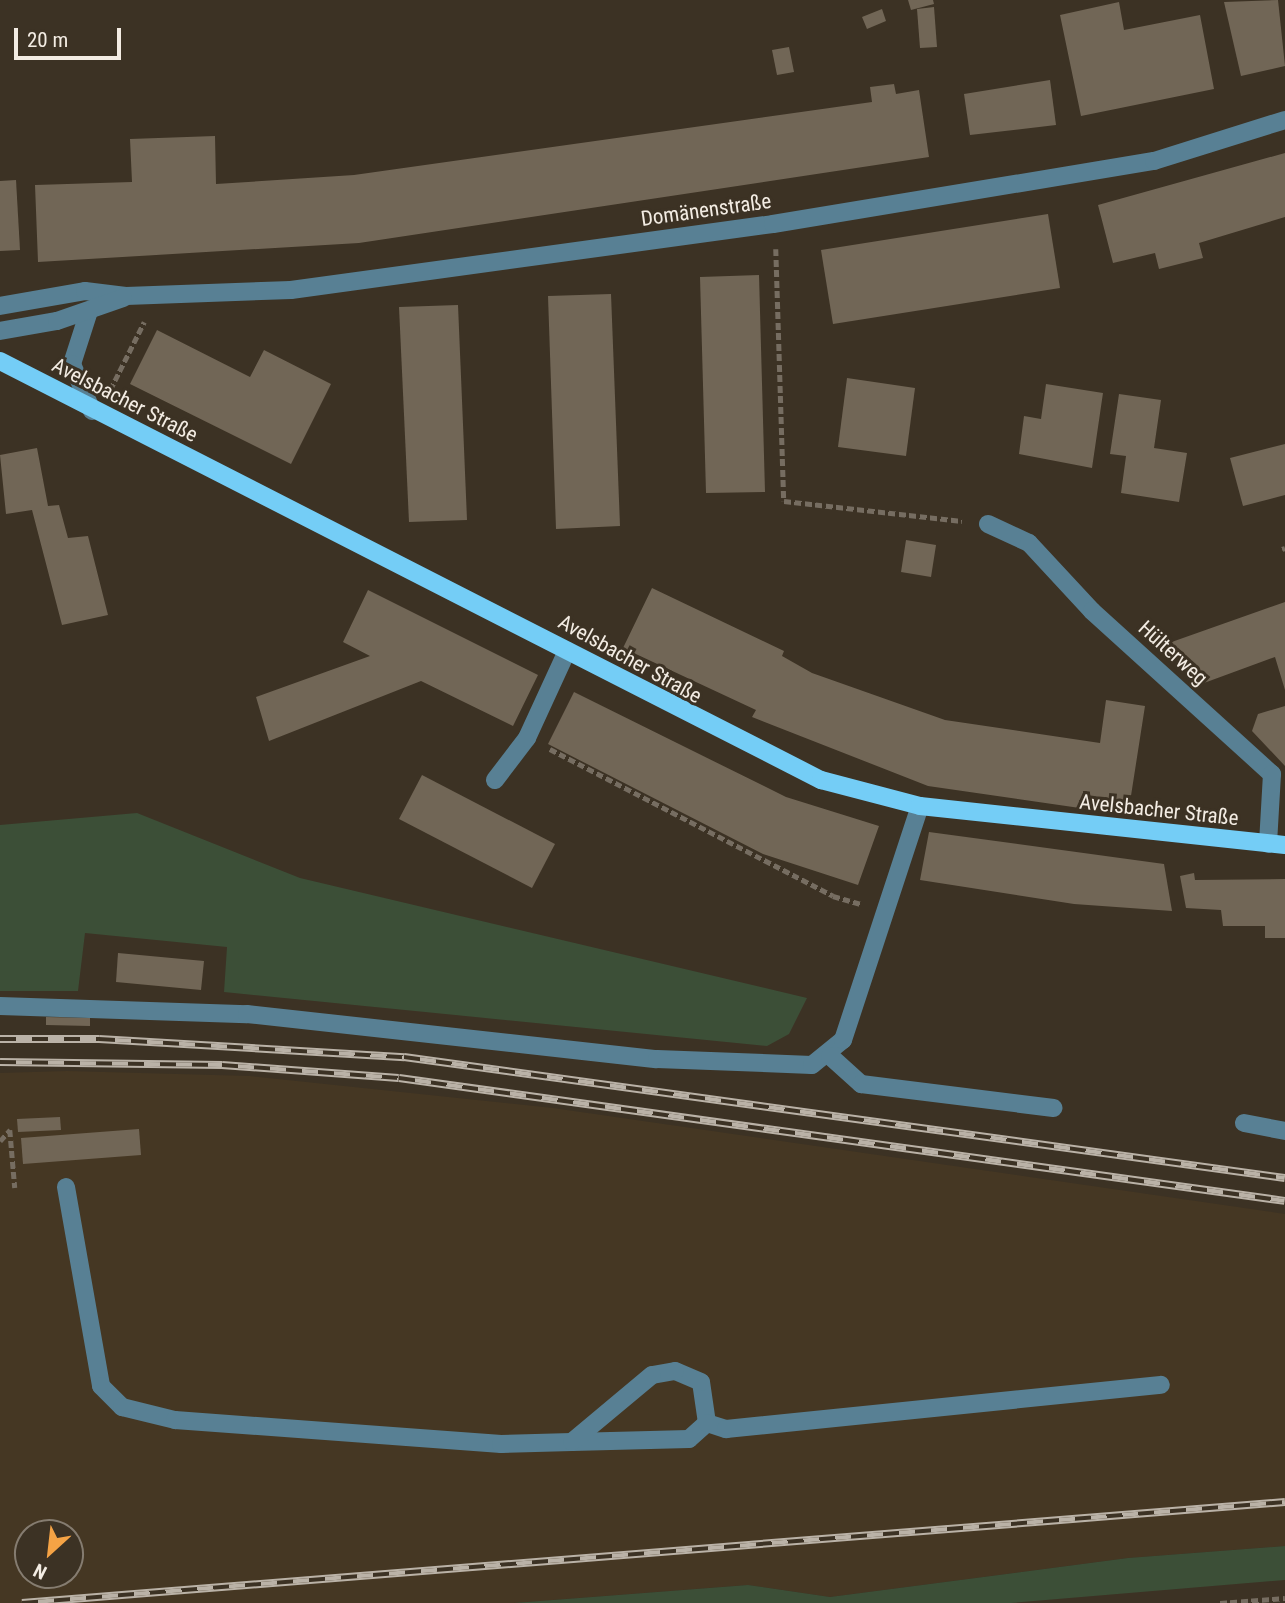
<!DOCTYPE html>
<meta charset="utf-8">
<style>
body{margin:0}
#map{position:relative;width:1285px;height:1603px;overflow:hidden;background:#3c3224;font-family:"Roboto Condensed",sans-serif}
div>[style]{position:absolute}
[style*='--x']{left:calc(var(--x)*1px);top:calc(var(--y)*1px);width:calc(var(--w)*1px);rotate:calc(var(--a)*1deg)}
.built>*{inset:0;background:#453723}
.green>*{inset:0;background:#3c4f37}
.building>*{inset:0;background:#716656}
.path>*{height:4.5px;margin-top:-2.25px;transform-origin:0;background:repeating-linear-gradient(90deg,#766d61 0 7px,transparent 0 10.5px)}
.minor>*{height:18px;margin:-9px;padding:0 9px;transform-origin:9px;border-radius:9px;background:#588094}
.major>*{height:18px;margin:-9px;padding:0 9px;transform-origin:9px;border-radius:9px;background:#74cdf6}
.rail>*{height:8px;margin-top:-4px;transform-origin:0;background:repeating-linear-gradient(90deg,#3c3224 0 16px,#bab2a7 0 32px);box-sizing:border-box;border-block:2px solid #bab2a7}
span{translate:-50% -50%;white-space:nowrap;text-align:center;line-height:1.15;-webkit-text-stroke:6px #3c3224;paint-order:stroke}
.street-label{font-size:21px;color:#f3ece3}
.north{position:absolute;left:14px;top:1519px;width:70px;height:70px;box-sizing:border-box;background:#3c3224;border:2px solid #857c70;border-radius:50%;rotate:207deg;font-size:19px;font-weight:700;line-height:28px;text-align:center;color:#f3ece3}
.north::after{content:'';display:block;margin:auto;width:24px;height:32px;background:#f5a345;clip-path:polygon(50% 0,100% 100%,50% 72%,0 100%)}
.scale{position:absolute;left:14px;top:28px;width:107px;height:32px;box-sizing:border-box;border:4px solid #f3ece3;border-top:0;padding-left:9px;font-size:21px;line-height:24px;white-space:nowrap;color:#f3ece3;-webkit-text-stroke:5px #3c3224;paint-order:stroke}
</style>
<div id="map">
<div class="built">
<div style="clip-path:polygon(evenodd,67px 1071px,250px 1076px,553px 1108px,1285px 1214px,1285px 1546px,1128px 1558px,830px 1597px,748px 1585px,514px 1603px,0 1603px,0 1073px,67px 1071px,28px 1533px,70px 1533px,70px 1575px,28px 1575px,28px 1533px)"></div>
</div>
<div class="green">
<div style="clip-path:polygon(137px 813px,300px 878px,807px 998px,789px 1034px,767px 1046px,224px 992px,227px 947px,85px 933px,78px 991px,0 991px,0 825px)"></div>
<div style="clip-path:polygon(1285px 1546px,1285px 1580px,1011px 1603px,514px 1603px,748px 1585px,830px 1597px,1128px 1558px)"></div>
</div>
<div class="building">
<div style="clip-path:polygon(908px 0,933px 0,934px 4px,911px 10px)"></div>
<div style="clip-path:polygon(1278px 0,1285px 66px,1241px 76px,1224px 2px)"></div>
<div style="clip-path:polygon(1119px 2px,1124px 30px,1200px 15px,1214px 89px,1081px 116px,1060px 15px)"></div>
<div style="clip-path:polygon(934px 7px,937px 47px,920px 48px,917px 9px)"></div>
<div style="clip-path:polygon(882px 9px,886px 21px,867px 29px,862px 17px)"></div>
<div style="clip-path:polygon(789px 47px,794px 72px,777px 75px,772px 50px)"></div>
<div style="clip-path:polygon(1050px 80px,1056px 125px,970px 135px,964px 94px)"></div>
<div style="clip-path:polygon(894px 84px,896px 94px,919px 90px,929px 157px,359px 243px,38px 262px,35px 185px,132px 182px,130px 139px,215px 136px,216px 184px,354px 175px,872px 102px,870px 87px)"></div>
<div style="clip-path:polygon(1285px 153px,1285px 217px,1199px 243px,1203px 258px,1159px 269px,1155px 253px,1113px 263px,1098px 205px)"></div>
<div style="clip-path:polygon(16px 180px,20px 250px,0 251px,0 181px)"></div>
<div style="clip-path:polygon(1048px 214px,1060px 288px,833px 324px,821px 250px)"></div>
<div style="clip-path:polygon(759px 275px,765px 492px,706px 493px,700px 277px)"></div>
<div style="clip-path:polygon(611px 294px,620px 526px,556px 529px,548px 296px)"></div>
<div style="clip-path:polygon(458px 305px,467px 520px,409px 522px,399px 307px)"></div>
<div style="clip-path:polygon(157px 330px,250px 377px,264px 350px,331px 384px,291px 464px,130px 384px)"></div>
<div style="clip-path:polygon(847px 378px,915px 388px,906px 456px,838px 447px)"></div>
<div style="clip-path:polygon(1046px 384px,1103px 393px,1092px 468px,1019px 454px,1024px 416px,1041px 419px)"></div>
<div style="clip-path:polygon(1119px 394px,1161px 400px,1154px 448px,1187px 453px,1179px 502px,1121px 493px,1126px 456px,1110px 454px)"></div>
<div style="clip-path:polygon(1285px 444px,1285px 495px,1243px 506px,1230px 458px)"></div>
<div style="clip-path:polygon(37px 448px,48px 506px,59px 505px,68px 538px,88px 536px,108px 615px,62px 625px,32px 510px,6px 514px,0 455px)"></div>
<div style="clip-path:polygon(906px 540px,936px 545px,931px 577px,901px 572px)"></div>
<div style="clip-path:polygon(652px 588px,784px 651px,782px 656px,812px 673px,945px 720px,1100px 743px,1106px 700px,1145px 706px,1128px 815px,928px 786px,752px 717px,756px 710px,623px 648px)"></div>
<div style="clip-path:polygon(368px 590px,538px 675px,513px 726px,421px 681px,269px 741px,256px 697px,370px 656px,343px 642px)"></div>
<div style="clip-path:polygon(1285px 602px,1285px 690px,1275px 657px,1204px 683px,1166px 644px)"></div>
<div style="clip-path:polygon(574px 692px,786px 797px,879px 826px,858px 885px,763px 854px,548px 744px)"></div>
<div style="clip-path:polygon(1285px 706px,1285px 766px,1252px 731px,1258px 714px)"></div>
<div style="clip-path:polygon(422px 775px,555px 844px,532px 888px,399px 819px)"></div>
<div style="clip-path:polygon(929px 832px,1164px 864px,1172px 911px,1074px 904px,920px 880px)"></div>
<div style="clip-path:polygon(1194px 873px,1195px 880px,1285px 879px,1285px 938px,1265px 938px,1265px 926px,1223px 926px,1221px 910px,1186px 908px,1180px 876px)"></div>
<div style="clip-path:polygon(118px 953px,204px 961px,201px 990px,116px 982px)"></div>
<div style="clip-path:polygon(46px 1017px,90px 1018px,90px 1026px,46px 1025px)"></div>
<div style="clip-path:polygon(60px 1117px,61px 1130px,18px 1132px,17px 1119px)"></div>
<div style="clip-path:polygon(139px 1129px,141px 1155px,23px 1164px,21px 1138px)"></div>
</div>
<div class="path">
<div style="--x:776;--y:249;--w:252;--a:88.2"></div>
<div style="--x:784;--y:501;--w:179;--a:6.4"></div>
<div style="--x:110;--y:390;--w:76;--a:-63.4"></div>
<div style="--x:1282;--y:549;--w:3;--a:-18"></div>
<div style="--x:550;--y:749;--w:319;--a:27.4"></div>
<div style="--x:833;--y:896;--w:29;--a:16"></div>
<div style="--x:0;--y:1141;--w:15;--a:-48"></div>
<div style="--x:10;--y:1130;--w:58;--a:85.1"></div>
<div style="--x:1220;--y:1603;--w:65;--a:-4.4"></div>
</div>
<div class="minor">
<div style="--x:0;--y:306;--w:86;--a:-10"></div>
<div style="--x:85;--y:291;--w:41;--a:7"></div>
<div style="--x:126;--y:296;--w:165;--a:-2.1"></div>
<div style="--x:291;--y:290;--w:486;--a:-7.8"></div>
<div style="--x:773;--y:224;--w:386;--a:-9.4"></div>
<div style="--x:1154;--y:161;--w:137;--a:-17.4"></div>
<div style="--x:89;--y:311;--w:56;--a:107.8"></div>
<div style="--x:72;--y:364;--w:51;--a:66.9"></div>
<div style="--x:0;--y:331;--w:58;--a:-10"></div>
<div style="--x:57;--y:321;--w:70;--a:-19.2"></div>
<div style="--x:988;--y:524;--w:45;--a:24.9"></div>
<div style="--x:1029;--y:543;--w:93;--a:47.2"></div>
<div style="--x:1092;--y:611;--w:243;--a:42.2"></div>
<div style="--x:1272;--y:774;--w:70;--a:93.3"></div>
<div style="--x:495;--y:780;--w:53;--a:-52.7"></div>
<div style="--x:527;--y:738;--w:96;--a:-65.3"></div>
<div style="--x:0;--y:1006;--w:247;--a:1.9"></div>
<div style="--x:247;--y:1014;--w:412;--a:6.3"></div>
<div style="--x:657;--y:1059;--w:155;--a:2.2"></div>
<div style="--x:812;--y:1065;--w:40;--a:-39"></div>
<div style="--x:843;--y:1040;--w:246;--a:-71.8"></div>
<div style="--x:830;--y:1056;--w:42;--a:42.1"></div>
<div style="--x:861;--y:1084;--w:194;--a:7.1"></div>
<div style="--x:1244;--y:1123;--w:42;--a:11"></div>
<div style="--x:66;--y:1187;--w:202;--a:80"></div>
<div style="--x:101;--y:1386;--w:30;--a:45"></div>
<div style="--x:122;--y:1407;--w:55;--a:13.8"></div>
<div style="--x:175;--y:1420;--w:327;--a:4.2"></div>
<div style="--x:501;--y:1444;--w:71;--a:-1.6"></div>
<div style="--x:572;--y:1442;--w:117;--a:-1.5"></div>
<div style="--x:689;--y:1439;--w:24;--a:-42"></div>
<div style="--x:707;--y:1423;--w:41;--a:-98.3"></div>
<div style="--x:701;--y:1382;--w:28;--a:-157"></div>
<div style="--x:675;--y:1371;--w:23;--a:170"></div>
<div style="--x:652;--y:1375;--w:104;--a:140.1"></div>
<div style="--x:707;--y:1423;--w:20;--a:18"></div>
<div style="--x:726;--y:1429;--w:437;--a:-5.8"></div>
</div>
<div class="major">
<div style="--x:0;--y:361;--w:922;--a:27.04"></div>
<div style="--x:821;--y:780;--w:102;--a:14.7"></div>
<div style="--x:920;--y:806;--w:367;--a:6.1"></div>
</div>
<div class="rail">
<div style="--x:0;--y:1039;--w:99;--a:0"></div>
<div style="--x:99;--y:1039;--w:306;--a:3.4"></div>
<div style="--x:404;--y:1057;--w:889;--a:7.82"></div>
<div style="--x:0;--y:1062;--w:222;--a:0.8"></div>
<div style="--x:222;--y:1065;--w:177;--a:4.2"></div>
<div style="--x:399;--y:1078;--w:894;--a:7.9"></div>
<div style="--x:22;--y:1603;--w:1267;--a:-4.57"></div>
</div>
<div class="street-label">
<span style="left:706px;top:210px;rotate:-8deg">Domänenstraße</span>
<span style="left:125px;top:400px;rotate:27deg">Avelsbacher Straße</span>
<span style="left:1173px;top:653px;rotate:42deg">Hülterweg</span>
<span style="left:630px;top:659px;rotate:29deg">Avelsbacher Straße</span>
<span style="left:1159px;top:810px;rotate:6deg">Avelsbacher Straße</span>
</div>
<div class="north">N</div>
<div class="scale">20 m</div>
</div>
